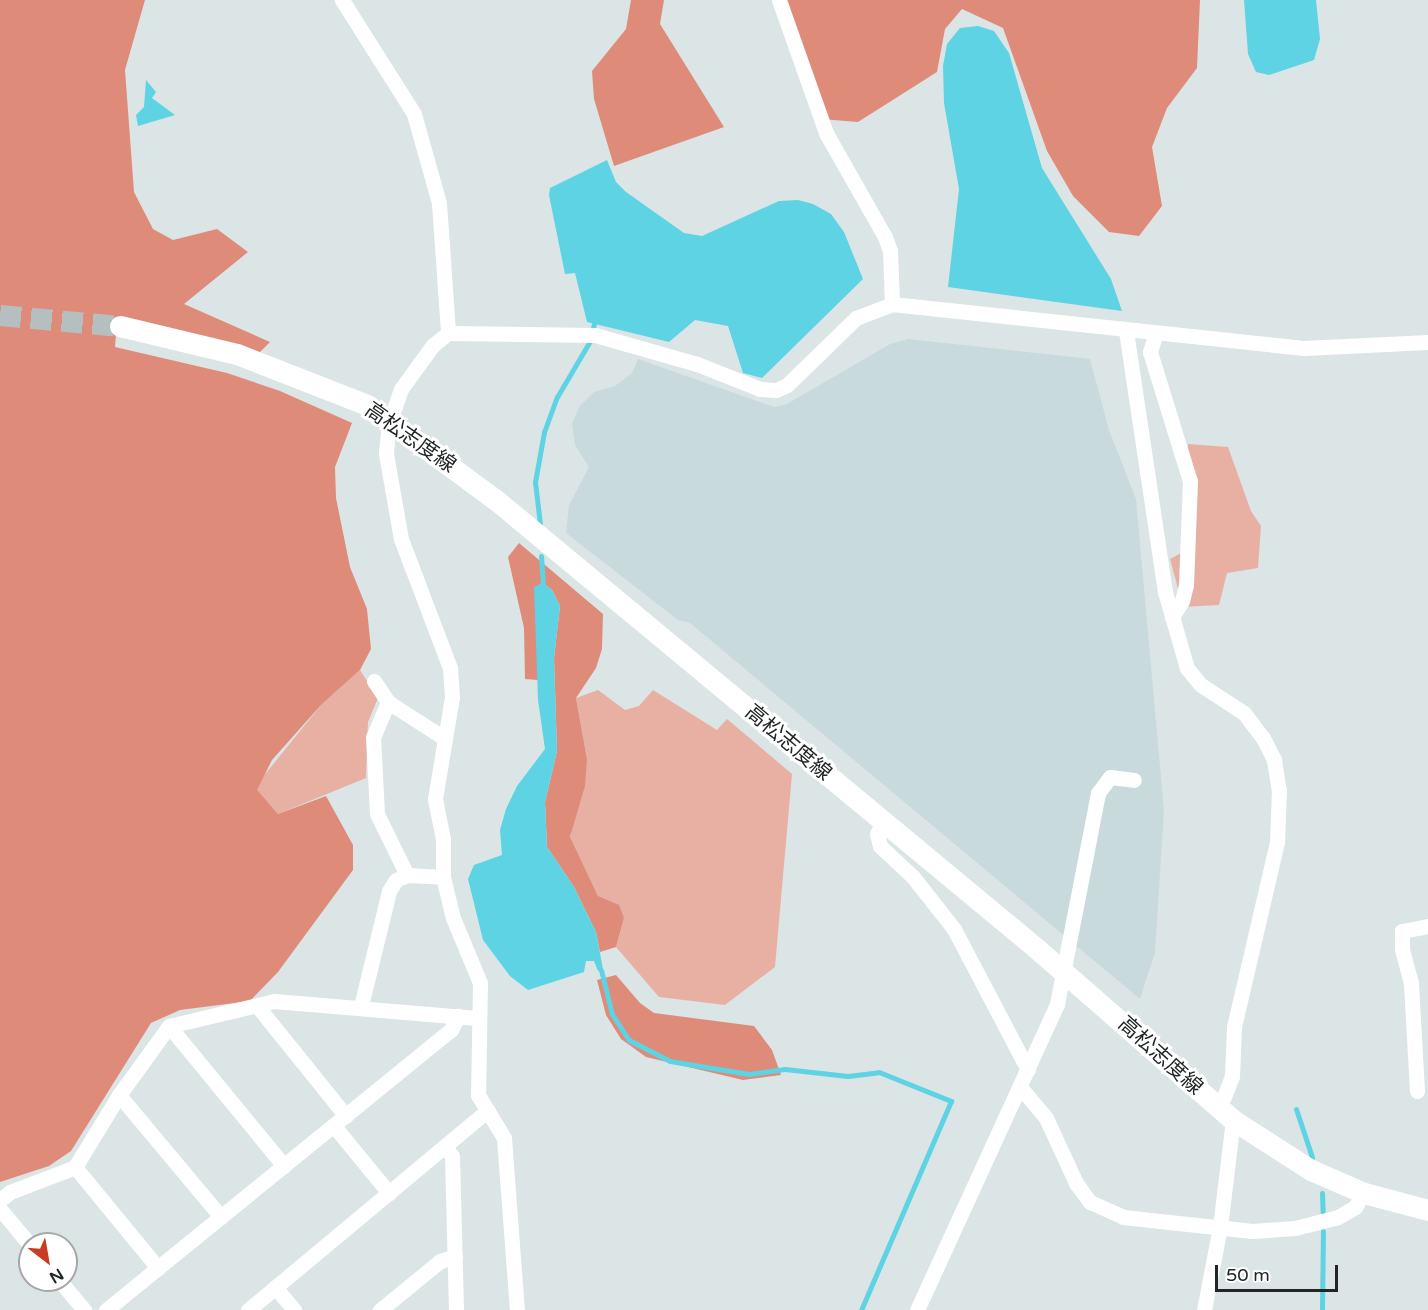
<!DOCTYPE html>
<meta charset="utf-8">
<style>
body{margin:0}
#map{position:relative;width:1428px;height:1310px;overflow:hidden;background:#dbe5e6;font-family:"Varela Round","Noto Sans JP",sans-serif}
div>[style]{position:absolute}
[style*='--x']{left:calc(var(--x)*1px);top:calc(var(--y)*1px);width:calc(var(--w)*1px);rotate:calc(var(--a)*1deg)}
.built>*{inset:0;background:#c9dadd}
.green>*{inset:0;background:#e8b0a3}
.forest>*{inset:0;background:#df8b79}
.water>*{inset:0;background:#5dd3e3}
.stream>*{height:5px;margin:-2.5px;padding:0 2.5px;transform-origin:2.5px;border-radius:2.5px;background:#5dd3e3}
.secondary-tunnel>*{height:21px;margin-top:-10.5px;transform-origin:0;background:repeating-linear-gradient(90deg,#b6bfbf 0 21px,transparent 0 31px)}
.minor>*{height:15px;margin:-7.5px;padding:0 7.5px;transform-origin:7.5px;border-radius:7.5px;background:#fff}
.secondary>*{height:21px;margin:-10.5px;padding:0 10.5px;transform-origin:10.5px;border-radius:10.5px;background:#fff}
span{translate:-50% -50%;white-space:nowrap;text-align:center;line-height:1.15;-webkit-text-stroke:6px #fff;paint-order:stroke}
.street-label{font-size:21px;color:#212525}
.north{position:absolute;left:18px;top:1232px;width:60px;height:60px;box-sizing:border-box;background:#fff;border:2px solid #a6a8a8;border-radius:50%;rotate:149deg;font-size:16px;font-weight:700;line-height:24px;text-align:center;color:#212525}
.north::after{content:'';display:block;margin:auto;width:21px;height:27px;background:#c73c22;clip-path:polygon(50% 0,100% 100%,50% 72%,0 100%)}
.scale{position:absolute;left:1215px;top:1265px;width:123px;height:27px;box-sizing:border-box;border:3px solid #212525;border-top:0;padding-left:8px;font-size:18px;line-height:21px;white-space:nowrap;color:#212525;-webkit-text-stroke:4px #fff;paint-order:stroke}
</style>
<div id="map">
<div class="built">
<div style="clip-path:polygon(908px 339px,1090px 359px,1109px 430px,1136px 499px,1164px 811px,1155px 952px,1140px 999px,690px 623px,678px 620px,566px 533px,569px 505px,589px 467px,575px 445px,572px 424px,579px 407px,594px 392px,615px 386px,632px 373px,638px 359px,774px 407px,787px 404px,890px 344px)"></div>
</div>
<div class="green">
<div style="clip-path:polygon(1188px 444px,1228px 447px,1251px 511px,1261px 526px,1258px 568px,1227px 573px,1219px 605px,1183px 607px,1170px 559px,1181px 553px)"></div>
<div style="clip-path:polygon(360px 670px,378px 698px,368px 722px,366px 778px,278px 814px,256px 790px,262px 778px,321px 705px)"></div>
<div style="clip-path:polygon(598px 690px,625px 710px,639px 706px,653px 690px,717px 730px,727px 719px,792px 774px,775px 967px,725px 1005px,659px 997px,616px 947px,624px 918px,598px 896px,570px 838px,587px 759px,576px 698px)"></div>
</div>
<div class="forest">
<div style="clip-path:polygon(0 0,145px 0,125px 70px,134px 192px,153px 229px,173px 240px,217px 229px,248px 252px,184px 304px,270px 342px,258px 354px,117px 321px,115px 347px,227px 373px,280px 391px,352px 423px,335px 467px,336px 498px,350px 567px,367px 609px,371px 649px,360px 670px,321px 705px,272px 760px,257px 790px,278px 814px,326px 796px,353px 845px,353px 870px,278px 972px,250px 1001px,180px 1010px,151px 1023px,71px 1151px,49px 1166px,0 1182px)"></div>
<div style="clip-path:polygon(631px 0,664px 0,660px 24px,724px 127px,614px 166px,594px 99px,592px 71px,626px 29px)"></div>
<div style="clip-path:polygon(779px 0,1200px 0,1197px 68px,1167px 108px,1152px 147px,1162px 206px,1139px 236px,1109px 232px,1073px 196px,1047px 151px,1003px 28px,962px 9px,945px 29px,937px 72px,858px 122px,821px 119px)"></div>
<div style="clip-path:polygon(519px 543px,603px 614px,602px 649px,596px 668px,576px 698px,587px 759px,585px 786px,570px 837px,598px 896px,619px 905px,624px 918px,616px 947px,600px 952px,596px 932px,574px 887px,547px 847px,545px 802px,557px 751px,554px 658px,560px 606px,552px 590px,543px 583px,535px 587px,538px 680px,525px 679px,524px 628px,508px 557px)"></div>
<div style="clip-path:polygon(616px 975px,640px 1003px,654px 1013px,754px 1026px,772px 1050px,781px 1075px,743px 1080px,646px 1057px,621px 1039px,606px 1015px,597px 980px)"></div>
</div>
<div class="water">
<div style="clip-path:polygon(1244px 0,1316px 0,1320px 39px,1314px 60px,1269px 75px,1256px 72px,1248px 54px)"></div>
<div style="clip-path:polygon(978px 26px,994px 31px,1009px 53px,1042px 168px,1111px 279px,1122px 311px,948px 287px,959px 189px,944px 103px,943px 66px,947px 44px,960px 28px)"></div>
<div style="clip-path:polygon(146px 80px,156px 92px,152px 98px,175px 115px,138px 126px,136px 115px,144px 107px)"></div>
<div style="clip-path:polygon(607px 160px,616px 182px,626px 192px,684px 233px,702px 236px,779px 201px,798px 200px,813px 204px,831px 214px,844px 232px,863px 279px,762px 378px,743px 373px,728px 326px,695px 320px,669px 342px,587px 322px,575px 273px,565px 274px,549px 195px,550px 188px)"></div>
<div style="clip-path:polygon(543px 583px,552px 590px,560px 606px,554px 658px,557px 751px,545px 802px,547px 847px,574px 887px,596px 932px,603px 969px,598px 971px,594px 961px,586px 961px,584px 972px,528px 990px,510px 976px,483px 940px,468px 879px,474px 865px,502px 855px,500px 830px,506px 809px,517px 786px,545px 749px,538px 700px,534px 587px)"></div>
</div>
<div class="stream">
<div style="--x:540;--y:524;--w:42;--a:-96.8"></div>
<div style="--x:535;--y:482;--w:51;--a:-79.8"></div>
<div style="--x:544;--y:432;--w:37;--a:-70"></div>
<div style="--x:557;--y:397;--w:65;--a:-59.5"></div>
<div style="--x:590;--y:341;--w:18;--a:-77"></div>
<div style="--x:541;--y:556;--w:27;--a:86"></div>
<div style="--x:601;--y:970;--w:45;--a:76"></div>
<div style="--x:612;--y:1014;--w:31;--a:57"></div>
<div style="--x:629;--y:1040;--w:46;--a:27.1"></div>
<div style="--x:670;--y:1061;--w:80;--a:9.3"></div>
<div style="--x:749;--y:1074;--w:36;--a:-8"></div>
<div style="--x:785;--y:1069;--w:63;--a:6.3"></div>
<div style="--x:848;--y:1076;--w:31;--a:-7"></div>
<div style="--x:879;--y:1072;--w:78;--a:21.9"></div>
<div style="--x:951;--y:1101;--w:228;--a:113.3"></div>
<div style="--x:1296;--y:1109;--w:51;--a:71.6"></div>
<div style="--x:1322;--y:1193;--w:23;--a:88"></div>
<div style="--x:1322;--y:1310;--w:79;--a:-89.3"></div>
</div>
<div class="secondary-tunnel">
<div style="--x:0;--y:315;--w:121;--a:5.2"></div>
</div>
<div class="minor">
<div style="--x:342;--y:0;--w:135;--a:57.7"></div>
<div style="--x:414;--y:114;--w:92;--a:74.3"></div>
<div style="--x:439;--y:203;--w:130;--a:86"></div>
<div style="--x:448;--y:333;--w:19;--a:141"></div>
<div style="--x:433;--y:345;--w:54;--a:126"></div>
<div style="--x:401;--y:389;--w:36;--a:109"></div>
<div style="--x:389;--y:423;--w:31;--a:96"></div>
<div style="--x:386;--y:454;--w:86;--a:80"></div>
<div style="--x:401;--y:539;--w:138;--a:69.2"></div>
<div style="--x:450;--y:668;--w:29;--a:86"></div>
<div style="--x:452;--y:697;--w:103;--a:99.5"></div>
<div style="--x:435;--y:799;--w:41;--a:78.7"></div>
<div style="--x:443;--y:839;--w:38;--a:90"></div>
<div style="--x:443;--y:877;--w:42;--a:76.3"></div>
<div style="--x:453;--y:918;--w:70;--a:67.4"></div>
<div style="--x:480;--y:983;--w:112;--a:91"></div>
<div style="--x:478;--y:1095;--w:50;--a:58.8"></div>
<div style="--x:504;--y:1138;--w:172;--a:85.7"></div>
<div style="--x:779;--y:0;--w:141;--a:70.5"></div>
<div style="--x:826;--y:133;--w:120;--a:60.4"></div>
<div style="--x:885;--y:237;--w:15;--a:70"></div>
<div style="--x:890;--y:251;--w:53;--a:87.8"></div>
<div style="--x:1126;--y:331;--w:264;--a:81.5"></div>
<div style="--x:1165;--y:592;--w:79;--a:73.9"></div>
<div style="--x:1187;--y:668;--w:22;--a:51"></div>
<div style="--x:1201;--y:685;--w:51;--a:33.1"></div>
<div style="--x:1244;--y:713;--w:31;--a:53"></div>
<div style="--x:1263;--y:738;--w:25;--a:63"></div>
<div style="--x:1274;--y:760;--w:30;--a:81"></div>
<div style="--x:1279;--y:790;--w:52;--a:92.2"></div>
<div style="--x:1277;--y:842;--w:190;--a:103.1"></div>
<div style="--x:1234;--y:1027;--w:49;--a:92.3"></div>
<div style="--x:1232;--y:1076;--w:22;--a:111"></div>
<div style="--x:1224;--y:1097;--w:13;--a:135"></div>
<div style="--x:448;--y:333;--w:147;--a:0.8"></div>
<div style="--x:595;--y:335;--w:106;--a:15.9"></div>
<div style="--x:697;--y:364;--w:68;--a:21.6"></div>
<div style="--x:760;--y:389;--w:16;--a:4"></div>
<div style="--x:776;--y:390;--w:12;--a:-24"></div>
<div style="--x:787;--y:385;--w:96;--a:-44.2"></div>
<div style="--x:856;--y:318;--w:39;--a:-21"></div>
<div style="--x:892;--y:304;--w:414;--a:6.1"></div>
<div style="--x:1304;--y:348;--w:124;--a:-2.8"></div>
<div style="--x:1156;--y:333;--w:20;--a:108"></div>
<div style="--x:1150;--y:352;--w:135;--a:72.8"></div>
<div style="--x:1190;--y:481;--w:104;--a:92.2"></div>
<div style="--x:1186;--y:585;--w:16;--a:104"></div>
<div style="--x:1182;--y:601;--w:19;--a:122"></div>
<div style="--x:374;--y:681;--w:25;--a:56"></div>
<div style="--x:388;--y:702;--w:38;--a:113"></div>
<div style="--x:373;--y:737;--w:77;--a:87"></div>
<div style="--x:377;--y:814;--w:68;--a:63.8"></div>
<div style="--x:388;--y:702;--w:67;--a:32.7"></div>
<div style="--x:883;--y:821;--w:14;--a:115"></div>
<div style="--x:877;--y:834;--w:12;--a:76"></div>
<div style="--x:880;--y:846;--w:45;--a:43.2"></div>
<div style="--x:913;--y:877;--w:66;--a:51.7"></div>
<div style="--x:954;--y:929;--w:159;--a:62.3"></div>
<div style="--x:361;--y:1006;--w:118;--a:-76.3"></div>
<div style="--x:389;--y:891;--w:13;--a:-58"></div>
<div style="--x:396;--y:880;--w:12;--a:-24"></div>
<div style="--x:407;--y:875;--w:36;--a:3"></div>
<div style="--x:258;--y:1007;--w:140;--a:51.1"></div>
<div style="--x:169;--y:1026;--w:181;--a:50.6"></div>
<div style="--x:1021;--y:1088;--w:39;--a:50"></div>
<div style="--x:1046;--y:1118;--w:72;--a:65.2"></div>
<div style="--x:1076;--y:1183;--w:24;--a:54"></div>
<div style="--x:1090;--y:1202;--w:36;--a:24"></div>
<div style="--x:1123;--y:1217;--w:130;--a:6.2"></div>
<div style="--x:1252;--y:1231;--w:43;--a:-4"></div>
<div style="--x:1295;--y:1228;--w:44;--a:-14.3"></div>
<div style="--x:1338;--y:1217;--w:20;--a:-30"></div>
<div style="--x:1355;--y:1207;--w:17;--a:-57"></div>
<div style="--x:1417;--y:1091;--w:108;--a:-93.2"></div>
<div style="--x:1411;--y:983;--w:35;--a:-105"></div>
<div style="--x:1402;--y:949;--w:18;--a:-90"></div>
<div style="--x:1402;--y:931;--w:26;--a:-11"></div>
<div style="--x:119;--y:1095;--w:159;--a:50.1"></div>
<div style="--x:334;--y:1126;--w:87;--a:50.6"></div>
<div style="--x:445;--y:1147;--w:11;--a:52"></div>
<div style="--x:452;--y:1156;--w:154;--a:88.5"></div>
<div style="--x:75;--y:1167;--w:131;--a:50.6"></div>
<div style="--x:0;--y:1200;--w:13;--a:-39"></div>
<div style="--x:10;--y:1192;--w:70;--a:-21"></div>
<div style="--x:75;--y:1167;--w:84;--a:-58.6"></div>
<div style="--x:119;--y:1095;--w:85;--a:-54.1"></div>
<div style="--x:169;--y:1026;--w:108;--a:-13.4"></div>
<div style="--x:274;--y:1001;--w:203;--a:4.8"></div>
<div style="--x:0;--y:1209;--w:47;--a:50.2"></div>
<div style="--x:59;--y:1280;--w:39;--a:50"></div>
<div style="--x:275;--y:1287;--w:30;--a:50"></div>
<div style="--x:106;--y:1310;--w:444;--a:-39.1"></div>
<div style="--x:451;--y:1030;--w:16;--a:-63"></div>
<div style="--x:248;--y:1310;--w:312;--a:-39.8"></div>
<div style="--x:380;--y:1310;--w:77;--a:-39.2"></div>
<div style="--x:440;--y:1261;--w:16;--a:-18"></div>
<div style="--x:917;--y:1310;--w:337;--a:-65.4"></div>
<div style="--x:1057;--y:1004;--w:215;--a:-79"></div>
<div style="--x:1098;--y:793;--w:20;--a:-53"></div>
<div style="--x:1110;--y:777;--w:24;--a:7"></div>
<div style="--x:1204;--y:1310;--w:85;--a:-79.1"></div>
<div style="--x:1220;--y:1227;--w:108;--a:-83.1"></div>
</div>
<div class="secondary">
<div style="--x:120;--y:326;--w:120;--a:13.5"></div>
<div style="--x:237;--y:354;--w:140;--a:21.4"></div>
<div style="--x:367;--y:405;--w:160;--a:36.4"></div>
<div style="--x:496;--y:500;--w:702;--a:39.68"></div>
<div style="--x:1036;--y:948;--w:262;--a:41.1"></div>
<div style="--x:1233;--y:1120;--w:93;--a:32.7"></div>
<div style="--x:1311;--y:1170;--w:58;--a:23.5"></div>
<div style="--x:1364;--y:1193;--w:66;--a:14.9"></div>
</div>
<div class="street-label">
<span style="left:410px;top:438px;rotate:35deg">高松志度線</span>
<span style="left:788px;top:743px;rotate:40deg">高松志度線</span>
<span style="left:1160px;top:1056px;rotate:42deg">高松志度線</span>
</div>
<div class="north">N</div>
<div class="scale">50 m</div>
</div>
